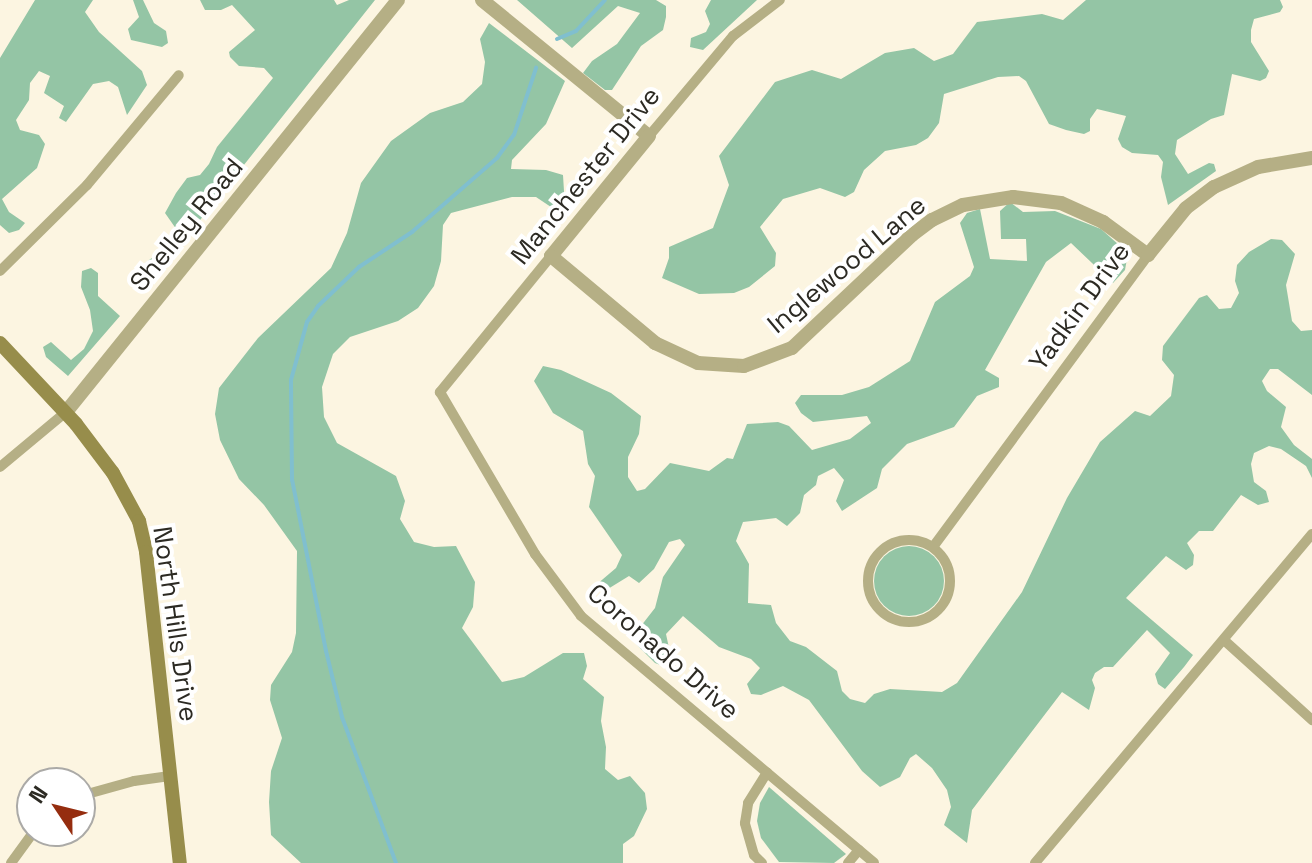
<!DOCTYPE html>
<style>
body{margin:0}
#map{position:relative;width:1312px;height:863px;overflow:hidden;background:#fcf5e1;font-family:"Space Grotesk",sans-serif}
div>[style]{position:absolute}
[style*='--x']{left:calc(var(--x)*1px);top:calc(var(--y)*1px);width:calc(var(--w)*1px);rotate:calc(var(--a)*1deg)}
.forest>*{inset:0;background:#94c5a5}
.round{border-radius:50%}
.stream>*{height:4px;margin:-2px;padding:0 2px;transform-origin:2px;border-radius:2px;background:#80bfcf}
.minor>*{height:10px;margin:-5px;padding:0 5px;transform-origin:5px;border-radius:5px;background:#b5af85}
.minor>.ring{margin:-5px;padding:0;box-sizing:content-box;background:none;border:10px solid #b5af85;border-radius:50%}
.tertiary>*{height:14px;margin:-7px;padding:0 7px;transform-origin:7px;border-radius:7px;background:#b5af85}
.secondary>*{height:14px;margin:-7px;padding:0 7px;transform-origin:7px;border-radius:7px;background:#978d4b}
span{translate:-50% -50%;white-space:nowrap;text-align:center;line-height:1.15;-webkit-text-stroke:8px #fff;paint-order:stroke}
.street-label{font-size:26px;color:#2c2a23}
.north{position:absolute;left:16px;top:767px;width:80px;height:80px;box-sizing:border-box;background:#fff;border:2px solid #abaaa7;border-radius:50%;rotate:305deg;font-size:22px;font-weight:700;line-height:32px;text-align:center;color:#2c2a23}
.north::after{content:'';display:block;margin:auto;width:28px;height:36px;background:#952d0f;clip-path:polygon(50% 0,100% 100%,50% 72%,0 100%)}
</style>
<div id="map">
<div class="forest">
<div style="clip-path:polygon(35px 0,93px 0,85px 12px,99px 32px,142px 71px,147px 85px,127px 115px,118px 87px,109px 81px,93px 84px,66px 122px,59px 118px,64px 106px,44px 93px,50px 76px,39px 71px,30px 83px,29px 100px,16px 120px,20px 130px,39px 135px,45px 144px,37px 168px,2px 199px,9px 212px,25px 223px,19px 230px,9px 233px,0 225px,0 58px)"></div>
<div style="clip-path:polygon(133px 0,143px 0,154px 23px,166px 31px,168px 43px,162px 47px,131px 40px,128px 29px,139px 17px)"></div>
<div style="clip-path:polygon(200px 0,334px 0,337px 5px,349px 0,375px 0,181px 244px,153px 276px,148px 275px,145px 263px,171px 244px,179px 233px,165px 213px,176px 193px,187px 178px,200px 175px,209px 164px,217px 147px,273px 78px,264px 68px,239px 66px,230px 57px,229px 52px,255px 30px,232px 5px,221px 10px,205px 10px)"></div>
<div style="clip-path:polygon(517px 0,656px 0,666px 6px,666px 17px,663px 30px,641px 46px,612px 90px,605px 90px,583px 73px,592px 61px,617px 44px,640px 13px,618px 6px,572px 48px)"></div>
<div style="clip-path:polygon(711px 0,757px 0,703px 50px,690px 47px,691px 38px,706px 32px,710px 24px,705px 11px)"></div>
<div style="clip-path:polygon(1086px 0,1280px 0,1283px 7px,1280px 12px,1254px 19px,1251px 30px,1251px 42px,1269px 71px,1266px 78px,1260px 81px,1232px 74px,1224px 115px,1211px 119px,1177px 140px,1175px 154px,1188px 174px,1209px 163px,1214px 164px,1216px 171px,1168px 205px,1161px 177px,1163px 162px,1158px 155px,1132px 153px,1122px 147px,1118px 139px,1126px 116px,1097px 109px,1090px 119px,1090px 131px,1084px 134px,1066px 130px,1049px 124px,1026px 81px,1019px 76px,998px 77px,944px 94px,939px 123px,928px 138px,916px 145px,885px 151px,864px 170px,854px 192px,845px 197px,820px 188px,783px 199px,760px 227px,776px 253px,775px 266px,749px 287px,734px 293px,699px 294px,662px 278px,669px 258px,669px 247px,713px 228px,729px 185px,719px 156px,775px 82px,812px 70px,841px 79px,885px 53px,914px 48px,934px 61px,953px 54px,977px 22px,1042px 14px,1063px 20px)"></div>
<div style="clip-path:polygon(489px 23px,565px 81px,546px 124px,512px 160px,511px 169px,546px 170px,563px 175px,565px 207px,551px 207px,536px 197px,512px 197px,451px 213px,443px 225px,441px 261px,434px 286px,418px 308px,398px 321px,350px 337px,333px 354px,322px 387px,324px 417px,337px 443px,396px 476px,405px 501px,400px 519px,414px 542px,434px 547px,456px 546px,475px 582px,473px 607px,462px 628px,502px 682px,524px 677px,563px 653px,584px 653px,587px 666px,583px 679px,604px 697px,601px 721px,606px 747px,605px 769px,618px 780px,630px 776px,645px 793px,647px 809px,634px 836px,623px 844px,623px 863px,301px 863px,271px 835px,269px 802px,271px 771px,282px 738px,270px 700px,271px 685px,292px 652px,296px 633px,297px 551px,264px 505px,239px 479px,220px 440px,215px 414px,219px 388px,258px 338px,331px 268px,347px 233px,361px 183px,391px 141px,430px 113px,463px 102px,482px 84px,485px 62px,480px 39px)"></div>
<div style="clip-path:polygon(1010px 202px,1023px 212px,1055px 211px,1101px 229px,1128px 253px,1125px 270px,1113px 283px,1071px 243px,1046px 262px,985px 370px,999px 378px,999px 387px,977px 396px,954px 427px,907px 444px,882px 469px,877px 488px,842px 511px,836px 501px,844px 480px,834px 468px,818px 476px,816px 485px,804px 495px,800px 513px,787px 526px,776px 518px,743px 522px,736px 541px,749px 564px,748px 603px,771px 605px,776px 623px,790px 641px,806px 647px,837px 671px,842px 691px,850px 699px,865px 703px,874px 694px,890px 689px,942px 692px,957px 683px,1022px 592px,1067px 498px,1100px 442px,1135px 411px,1150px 416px,1171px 396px,1174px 375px,1162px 360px,1163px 346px,1199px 298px,1207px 295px,1219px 309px,1231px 308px,1239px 293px,1235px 281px,1237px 265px,1249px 252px,1271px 239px,1282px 240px,1295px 254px,1286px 285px,1292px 321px,1301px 331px,1312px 330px,1312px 395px,1278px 369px,1270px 369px,1262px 381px,1267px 391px,1286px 407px,1281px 427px,1294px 445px,1312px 459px,1312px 478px,1306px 466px,1281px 449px,1269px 446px,1254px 453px,1251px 464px,1254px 482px,1266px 491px,1269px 502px,1258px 505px,1241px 495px,1213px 531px,1199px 531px,1187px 543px,1194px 555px,1193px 565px,1186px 570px,1166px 556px,1126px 598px,1193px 655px,1184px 667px,1165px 689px,1158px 684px,1155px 674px,1170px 653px,1147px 630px,1113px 667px,1104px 667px,1095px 673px,1092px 680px,1095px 688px,1089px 710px,1062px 692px,972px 810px,967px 843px,944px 825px,951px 807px,947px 790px,932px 768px,916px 754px,910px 758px,900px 777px,880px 787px,862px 771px,809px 700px,783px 686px,761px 695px,751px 694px,747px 684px,760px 668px,751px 659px,719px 647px,683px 616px,666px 634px,672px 662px,663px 666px,655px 663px,634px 642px,637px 631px,655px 608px,663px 577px,685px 545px,680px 539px,669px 542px,654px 569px,639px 583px,629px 576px,603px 592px,596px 585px,616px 568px,622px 555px,589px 507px,595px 476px,588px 464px,583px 431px,553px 413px,534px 381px,543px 366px,561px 370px,611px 393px,641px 416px,639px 434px,628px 457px,628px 477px,637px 491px,645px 489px,670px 463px,709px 471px,727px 458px,733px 459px,747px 424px,778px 422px,789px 426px,812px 450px,850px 439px,871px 423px,867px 416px,813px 422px,801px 413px,795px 403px,801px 395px,842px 395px,869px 387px,910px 361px,935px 302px,970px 276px,974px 267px,960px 223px,967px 213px,980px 209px,990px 259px,1027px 261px,1026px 239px,1001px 239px,1000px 211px)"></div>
<div style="clip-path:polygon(91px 268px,98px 273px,98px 296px,120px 316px,68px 376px,46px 357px,43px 347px,51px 342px,71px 360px,84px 349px,93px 331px,90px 310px,81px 287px,82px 271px)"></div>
<div class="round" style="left:874px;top:546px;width:70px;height:70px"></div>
<div style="clip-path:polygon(769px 787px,846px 854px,834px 863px,779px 862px,761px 838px,757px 821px,760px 803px)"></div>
</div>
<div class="stream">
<div style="--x:557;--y:39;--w:21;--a:-23"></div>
<div style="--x:576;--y:31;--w:42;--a:-46.9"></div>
<div style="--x:396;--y:863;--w:156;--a:-110.3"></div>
<div style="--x:342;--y:717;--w:68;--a:-103.6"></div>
<div style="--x:326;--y:651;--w:174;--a:-101.2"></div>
<div style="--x:292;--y:480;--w:100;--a:-90.6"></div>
<div style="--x:291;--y:380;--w:60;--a:-74.6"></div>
<div style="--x:307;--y:322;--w:19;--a:-55"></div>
<div style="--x:318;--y:306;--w:57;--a:-43.6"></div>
<div style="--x:359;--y:267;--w:64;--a:-33.4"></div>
<div style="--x:412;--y:232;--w:113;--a:-41"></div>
<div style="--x:497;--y:158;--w:29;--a:-54"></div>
<div style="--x:514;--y:135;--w:71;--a:-71.8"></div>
</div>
<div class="minor">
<div style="--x:649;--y:136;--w:131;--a:-50"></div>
<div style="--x:733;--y:36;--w:59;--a:-37.5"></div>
<div style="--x:551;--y:256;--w:176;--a:129.2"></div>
<div style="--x:440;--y:392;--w:188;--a:59.6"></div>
<div style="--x:535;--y:554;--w:77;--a:53.4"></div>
<div style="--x:581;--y:616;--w:383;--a:40.1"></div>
<div style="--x:0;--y:271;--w:122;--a:-44.7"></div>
<div style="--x:87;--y:185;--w:143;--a:-50.1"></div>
<div style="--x:0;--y:467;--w:86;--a:-39.8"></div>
<div class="ring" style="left:868px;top:540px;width:72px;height:72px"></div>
<div style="--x:933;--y:547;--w:363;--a:-53.6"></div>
<div style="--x:1225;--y:641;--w:118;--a:42.2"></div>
<div style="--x:80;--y:796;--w:56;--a:-15.5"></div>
<div style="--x:134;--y:781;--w:36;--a:-8"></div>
<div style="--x:11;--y:863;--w:39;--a:-54"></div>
<div style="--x:762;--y:863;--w:11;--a:-135"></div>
<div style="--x:754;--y:855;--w:33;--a:-106"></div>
<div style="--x:745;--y:823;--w:20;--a:-81"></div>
<div style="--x:748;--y:803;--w:36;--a:-58"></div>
<div style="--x:848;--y:863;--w:17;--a:-50"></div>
<div style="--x:1035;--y:863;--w:430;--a:-49.9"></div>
</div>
<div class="tertiary">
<div style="--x:482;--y:0;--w:215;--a:39.2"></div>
<div style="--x:649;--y:136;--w:155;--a:129.2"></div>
<div style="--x:551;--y:256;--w:136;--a:39.9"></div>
<div style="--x:655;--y:343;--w:47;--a:24.9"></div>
<div style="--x:698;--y:363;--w:46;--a:3.7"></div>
<div style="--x:744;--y:366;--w:51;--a:-20.6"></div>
<div style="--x:792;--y:348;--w:165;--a:-43.3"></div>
<div style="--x:912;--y:235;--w:25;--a:-37"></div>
<div style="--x:932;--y:220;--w:34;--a:-26"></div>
<div style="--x:963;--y:205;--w:51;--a:-9.1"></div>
<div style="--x:1013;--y:197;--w:48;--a:7.1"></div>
<div style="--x:1061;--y:203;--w:46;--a:24.3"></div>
<div style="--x:1103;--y:222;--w:56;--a:36.3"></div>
<div style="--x:1148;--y:255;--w:60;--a:-51"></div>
<div style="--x:1186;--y:208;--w:35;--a:-37"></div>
<div style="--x:1214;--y:187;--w:48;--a:-24.4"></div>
<div style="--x:1258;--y:167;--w:55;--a:-9.5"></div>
<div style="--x:66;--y:412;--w:529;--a:-51.14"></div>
</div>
<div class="secondary">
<div style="--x:0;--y:343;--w:111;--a:46.8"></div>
<div style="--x:76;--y:424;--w:61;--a:52.9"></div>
<div style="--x:113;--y:473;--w:55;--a:61.6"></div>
<div style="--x:139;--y:521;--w:32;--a:77"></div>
<div style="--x:146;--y:552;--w:313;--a:83.8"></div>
</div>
<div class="street-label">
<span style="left:586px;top:176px;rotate:-51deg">Manchester Drive</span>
<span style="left:187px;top:225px;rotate:-51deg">Shelley Road</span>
<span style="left:847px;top:265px;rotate:-40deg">Inglewood Lane</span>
<span style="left:1080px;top:307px;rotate:-54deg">Yadkin Drive</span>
<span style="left:175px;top:624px;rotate:82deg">North Hills Drive</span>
<span style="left:663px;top:652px;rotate:41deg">Coronado Drive</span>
</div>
<div class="north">N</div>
</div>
